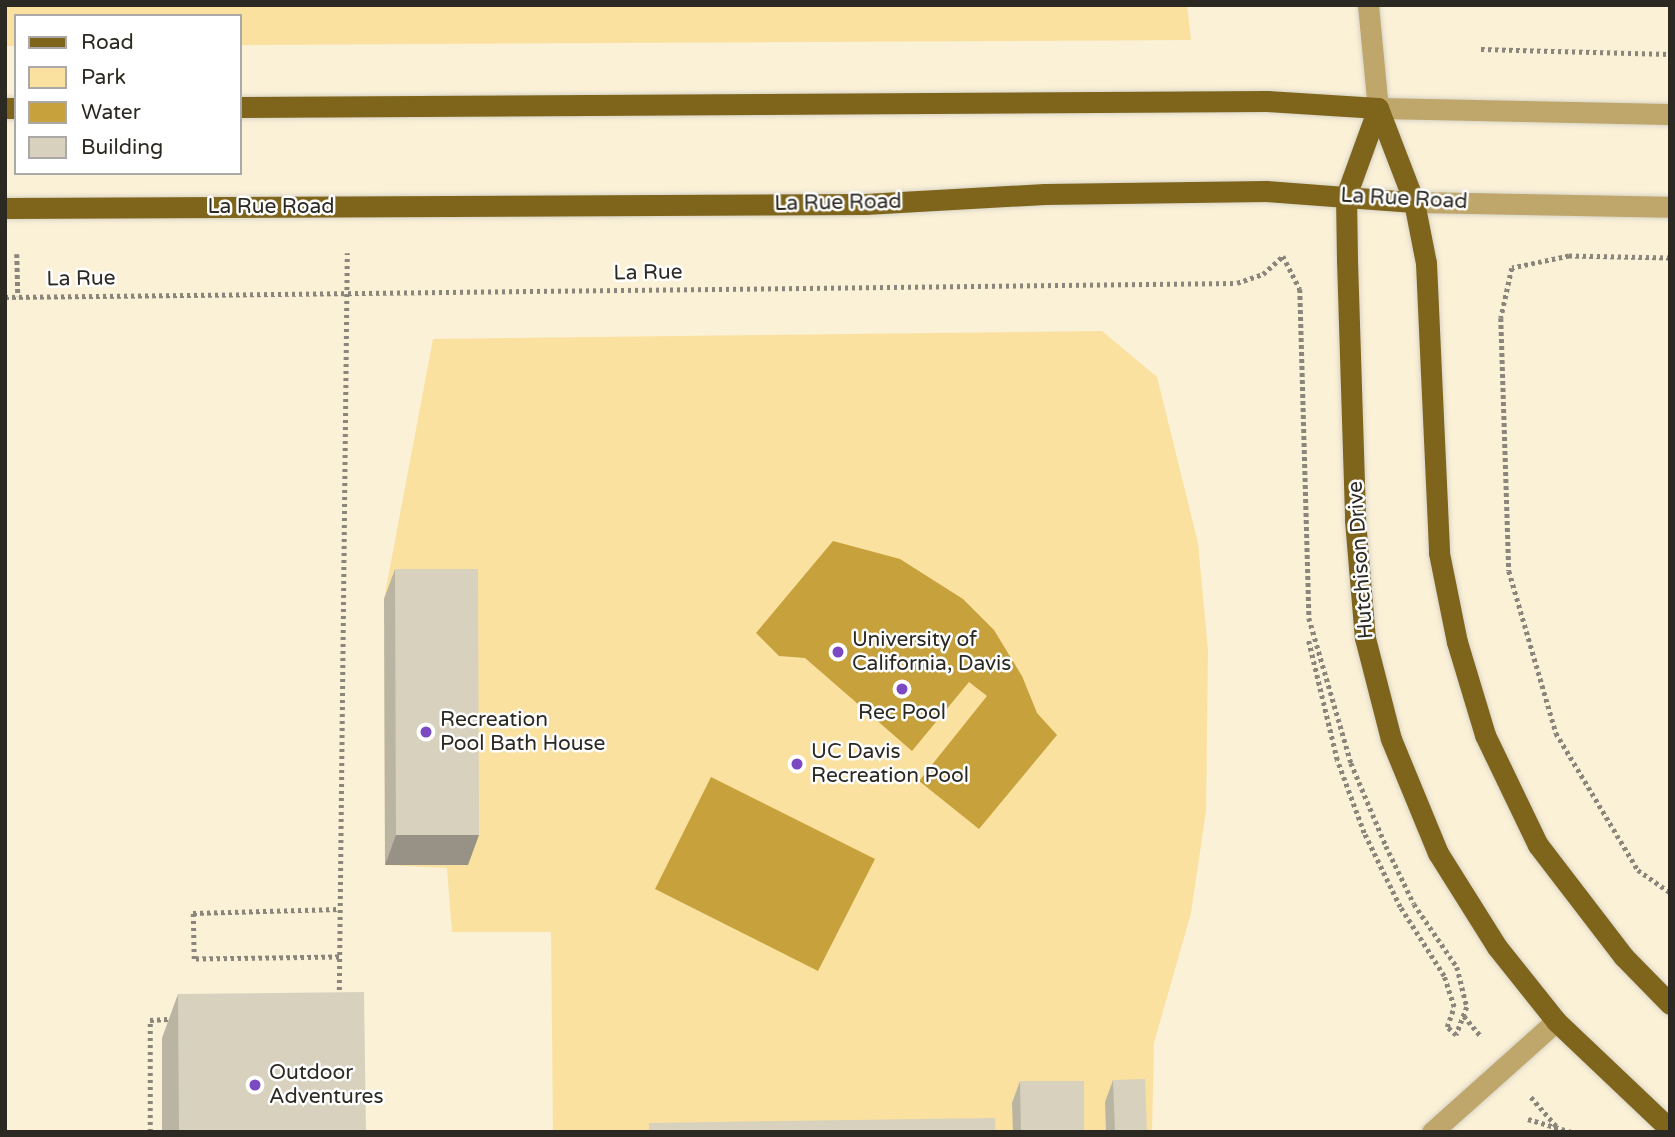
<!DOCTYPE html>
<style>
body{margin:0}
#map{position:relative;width:1675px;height:1137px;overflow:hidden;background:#fef8e9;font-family:"Varela Round",sans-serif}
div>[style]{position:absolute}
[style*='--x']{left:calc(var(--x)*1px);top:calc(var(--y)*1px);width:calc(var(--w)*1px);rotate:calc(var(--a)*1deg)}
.built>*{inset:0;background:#fbf1d7}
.green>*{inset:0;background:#fae1a0}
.water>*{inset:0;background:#c7a23c}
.path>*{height:4.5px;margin-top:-2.25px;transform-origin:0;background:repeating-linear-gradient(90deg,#8b867c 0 3.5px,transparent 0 7px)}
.roads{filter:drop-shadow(0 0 2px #d8d3c5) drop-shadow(0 0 2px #d8d3c5)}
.minor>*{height:21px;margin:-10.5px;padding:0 10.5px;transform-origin:10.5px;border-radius:10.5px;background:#bfa76b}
.major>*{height:21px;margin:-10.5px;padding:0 10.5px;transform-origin:10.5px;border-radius:10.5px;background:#7f651b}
.wall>*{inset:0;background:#bab4a3}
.shaded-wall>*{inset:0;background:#979285}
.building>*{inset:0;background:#d8d1be}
.dots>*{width:19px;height:19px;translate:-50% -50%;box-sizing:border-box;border:4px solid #fff;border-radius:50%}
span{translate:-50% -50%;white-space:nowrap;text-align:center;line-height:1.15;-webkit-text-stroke:5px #fff;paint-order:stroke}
.street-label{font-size:21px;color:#2c2922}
.poi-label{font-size:21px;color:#2c2922}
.left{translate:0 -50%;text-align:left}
.frame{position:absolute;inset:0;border:7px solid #2c2922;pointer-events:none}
.legend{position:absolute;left:14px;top:14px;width:228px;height:161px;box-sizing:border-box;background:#fff;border:2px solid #aba9a7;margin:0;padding:9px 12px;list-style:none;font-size:21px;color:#2c2922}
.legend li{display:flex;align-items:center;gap:14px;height:35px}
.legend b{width:35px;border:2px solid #aba9a7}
</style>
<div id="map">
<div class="built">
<div style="clip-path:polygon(evenodd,5px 5px,1670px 5px,1670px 1132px,5px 1132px,5px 5px,16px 16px,240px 16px,240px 173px,16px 173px,16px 16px)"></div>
</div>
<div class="green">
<div style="clip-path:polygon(5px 5px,1187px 5px,1191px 40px,240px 45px,240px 16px,16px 16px,16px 46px,5px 46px)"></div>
<div style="clip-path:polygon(1102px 331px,1157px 377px,1198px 543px,1208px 651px,1206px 811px,1191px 913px,1154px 1043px,1152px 1132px,553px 1132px,551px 932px,452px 932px,447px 868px,385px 865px,384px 599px,433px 339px)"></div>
</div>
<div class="water">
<div style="clip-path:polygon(833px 541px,900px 559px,963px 599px,994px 630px,1022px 676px,1037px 713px,1057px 735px,979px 829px,919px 781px,987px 696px,969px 682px,912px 751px,805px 658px,779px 656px,756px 633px)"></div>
<div style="clip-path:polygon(711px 777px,875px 859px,818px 971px,655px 889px)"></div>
</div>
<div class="path">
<div style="--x:1481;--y:49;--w:189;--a:1.5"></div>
<div style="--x:17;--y:254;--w:42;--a:88.6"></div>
<div style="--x:1670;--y:258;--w:101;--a:-178.9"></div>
<div style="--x:1569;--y:256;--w:58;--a:168.1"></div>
<div style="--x:1512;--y:268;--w:51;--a:102.4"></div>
<div style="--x:1501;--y:318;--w:253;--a:88.2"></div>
<div style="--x:1509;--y:571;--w:169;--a:73.8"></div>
<div style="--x:1556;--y:733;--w:160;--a:59.1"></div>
<div style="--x:1638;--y:870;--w:39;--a:35"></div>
<div style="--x:5;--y:297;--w:1232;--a:-0.65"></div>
<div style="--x:1237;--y:283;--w:28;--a:-19"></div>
<div style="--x:1263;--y:274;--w:27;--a:-42"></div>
<div style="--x:1283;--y:256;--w:37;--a:63"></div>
<div style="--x:1300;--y:289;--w:329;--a:88.4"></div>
<div style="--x:1309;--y:618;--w:151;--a:73.8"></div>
<div style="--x:1351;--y:763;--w:90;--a:67.1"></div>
<div style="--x:1386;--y:846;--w:64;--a:64.2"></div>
<div style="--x:1414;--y:904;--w:76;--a:55.7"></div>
<div style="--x:1457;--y:967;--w:41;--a:76"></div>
<div style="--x:1467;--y:1007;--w:30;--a:111"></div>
<div style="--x:1456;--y:1035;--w:12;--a:-138"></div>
<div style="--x:1447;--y:1027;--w:21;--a:-71"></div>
<div style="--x:1454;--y:1007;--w:33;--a:-108"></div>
<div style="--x:1444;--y:976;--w:82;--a:-122.5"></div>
<div style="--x:1400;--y:907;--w:82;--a:-115.9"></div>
<div style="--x:1364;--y:833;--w:78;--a:-110.3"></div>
<div style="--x:1337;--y:760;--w:124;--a:-103.5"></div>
<div style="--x:339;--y:957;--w:145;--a:179.2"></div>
<div style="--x:194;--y:959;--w:46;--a:-91.2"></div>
<div style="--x:193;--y:913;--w:147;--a:-1.6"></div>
<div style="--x:339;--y:997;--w:744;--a:-89.38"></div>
<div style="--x:1464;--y:1016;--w:26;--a:50"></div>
<div style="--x:1531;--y:1097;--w:41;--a:48.9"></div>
<div style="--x:1528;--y:1119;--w:46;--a:16.5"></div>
<div style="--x:150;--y:1132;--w:112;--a:-90"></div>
<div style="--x:150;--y:1020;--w:22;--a:-3"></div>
</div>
<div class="roads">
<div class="minor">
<div style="--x:1368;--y:5;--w:103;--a:84.5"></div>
<div style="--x:1378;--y:108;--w:292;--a:1.2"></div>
<div style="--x:1414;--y:202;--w:256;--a:1.1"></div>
<div style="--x:1432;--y:1132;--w:166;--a:-41.8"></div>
</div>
<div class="major">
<div style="--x:240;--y:107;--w:1027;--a:-0.33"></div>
<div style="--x:1267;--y:101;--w:111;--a:3.6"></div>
<div style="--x:5;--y:108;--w:11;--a:0"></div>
<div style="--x:1378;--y:108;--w:94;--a:110"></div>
<div style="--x:1346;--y:196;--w:64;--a:89.1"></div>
<div style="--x:1347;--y:260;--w:260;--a:88.2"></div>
<div style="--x:1355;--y:520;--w:118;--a:85.2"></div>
<div style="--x:1365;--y:638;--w:104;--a:75.6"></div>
<div style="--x:1391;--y:739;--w:123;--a:67.6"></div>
<div style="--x:1438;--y:853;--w:111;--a:57.9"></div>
<div style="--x:1497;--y:947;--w:95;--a:51.4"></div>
<div style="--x:1556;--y:1021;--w:157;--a:43.5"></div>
<div style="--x:1378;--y:108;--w:101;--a:69"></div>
<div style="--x:1414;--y:202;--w:62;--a:78.9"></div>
<div style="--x:1426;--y:263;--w:290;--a:87.4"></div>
<div style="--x:1439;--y:553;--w:91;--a:78.6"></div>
<div style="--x:1457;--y:642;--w:97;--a:73.2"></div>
<div style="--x:1485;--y:735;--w:122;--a:64.3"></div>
<div style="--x:1538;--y:845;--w:141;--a:52.5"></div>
<div style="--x:1624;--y:957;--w:66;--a:45.6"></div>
<div style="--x:5;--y:208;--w:860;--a:-0.27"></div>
<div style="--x:865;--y:204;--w:180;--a:-3.2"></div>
<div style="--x:1045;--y:194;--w:221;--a:-0.8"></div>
<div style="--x:1266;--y:191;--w:148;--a:4.3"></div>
</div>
</div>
<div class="wall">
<div style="clip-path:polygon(395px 569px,468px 865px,385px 865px,384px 599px)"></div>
<div style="clip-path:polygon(178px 994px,366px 1132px,162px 1132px,162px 1038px)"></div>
<div style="clip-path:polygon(1113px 1080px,1147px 1132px,1106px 1132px,1105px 1102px)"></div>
<div style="clip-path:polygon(1020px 1081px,1084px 1132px,1013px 1132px,1012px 1103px)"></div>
</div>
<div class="shaded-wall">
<div style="clip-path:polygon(396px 835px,479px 835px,468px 865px,385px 865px)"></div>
</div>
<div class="building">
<div style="clip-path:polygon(395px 569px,478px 569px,479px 835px,396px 835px)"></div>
<div style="clip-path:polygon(364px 992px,366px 1132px,179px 1132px,178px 994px)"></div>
<div style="clip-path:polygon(1145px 1079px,1147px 1132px,1115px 1132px,1113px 1080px)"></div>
<div style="clip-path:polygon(1020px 1081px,1084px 1081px,1084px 1132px,1021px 1132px)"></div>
<div style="clip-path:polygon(995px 1118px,995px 1132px,649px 1132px,649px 1123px)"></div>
</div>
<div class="dots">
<div style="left:838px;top:652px;background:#7b4ac2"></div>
<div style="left:902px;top:689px;background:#7b4ac2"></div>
<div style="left:426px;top:732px;background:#7b4ac2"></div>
<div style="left:797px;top:764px;background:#7b4ac2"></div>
<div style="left:255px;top:1085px;background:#7b4ac2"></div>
</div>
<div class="street-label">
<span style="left:1404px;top:199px;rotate:3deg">La Rue Road</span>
<span style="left:838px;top:203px;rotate:-1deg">La Rue Road</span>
<span style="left:271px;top:207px">La Rue Road</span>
<span style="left:648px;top:273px;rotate:-1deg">La Rue</span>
<span style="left:81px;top:279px;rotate:-1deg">La Rue</span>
<span style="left:1361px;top:560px;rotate:-94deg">Hutchison Drive</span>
</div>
<div class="poi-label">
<span class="left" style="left:852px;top:652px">University of<br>California, Davis</span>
<span style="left:902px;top:713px">Rec Pool</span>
<span class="left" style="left:440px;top:732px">Recreation<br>Pool Bath House</span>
<span class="left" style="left:811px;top:764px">UC Davis<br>Recreation Pool</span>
<span class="left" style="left:269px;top:1085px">Outdoor<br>Adventures</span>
</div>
<div class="frame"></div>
<ul class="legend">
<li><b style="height:9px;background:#7f651b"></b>Road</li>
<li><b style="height:19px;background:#fae1a0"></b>Park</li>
<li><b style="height:19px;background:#c7a23c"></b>Water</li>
<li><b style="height:19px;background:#d8d1be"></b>Building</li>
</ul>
</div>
